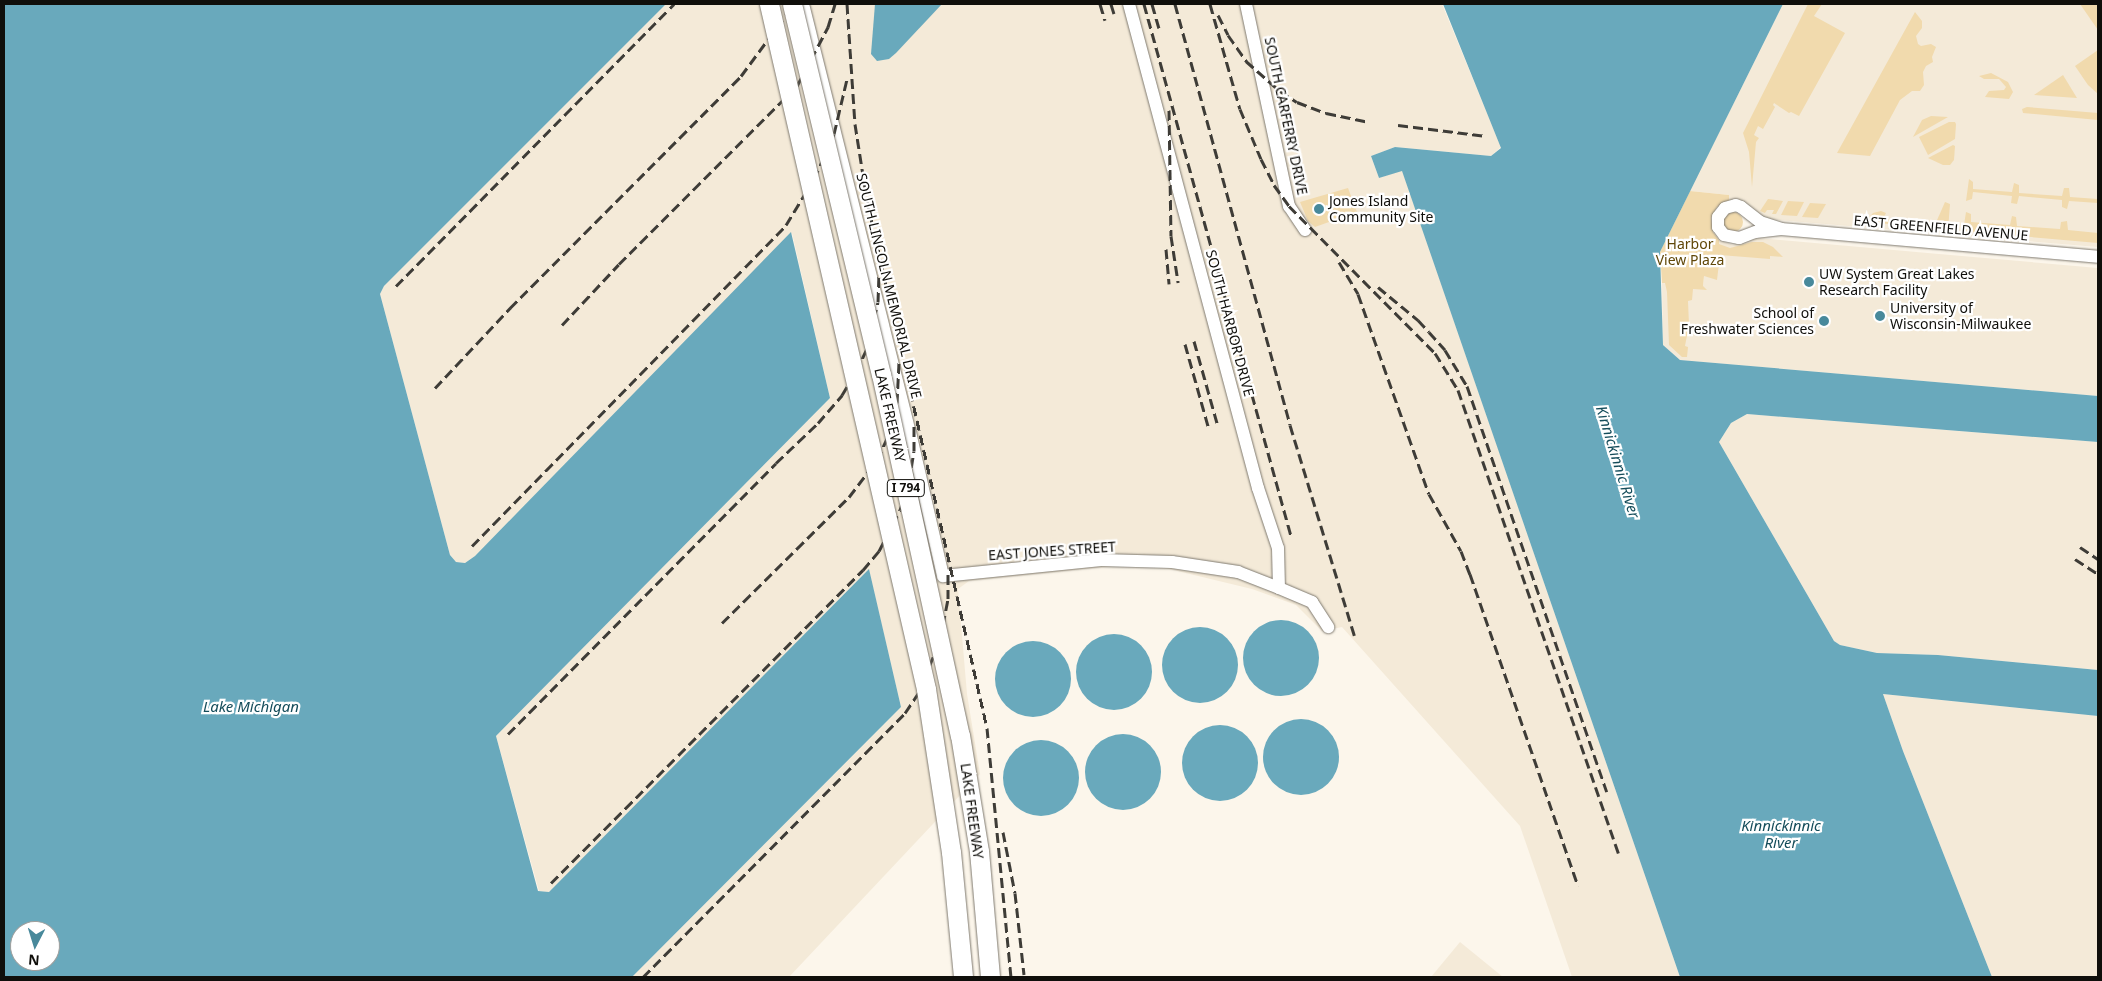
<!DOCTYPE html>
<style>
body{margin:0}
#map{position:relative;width:2102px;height:981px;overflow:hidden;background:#fcf6eb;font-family:"Noto Sans",sans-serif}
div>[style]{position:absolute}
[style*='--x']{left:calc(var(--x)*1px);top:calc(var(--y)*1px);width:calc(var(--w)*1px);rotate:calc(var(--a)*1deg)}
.built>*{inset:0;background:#f4ead8}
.green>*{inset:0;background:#f1daad}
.round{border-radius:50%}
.water>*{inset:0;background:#69a9bc}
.roads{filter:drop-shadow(0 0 1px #7e796f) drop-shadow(0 0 1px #7e796f)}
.minor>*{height:12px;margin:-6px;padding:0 6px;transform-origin:6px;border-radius:6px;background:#fff}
.rail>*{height:3px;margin-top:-1.5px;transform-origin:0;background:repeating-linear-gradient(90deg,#3e3c37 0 10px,transparent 0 15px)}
.bridges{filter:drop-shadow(0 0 1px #7e796f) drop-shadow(0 0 1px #7e796f)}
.highway-bridge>*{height:19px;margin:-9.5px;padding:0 9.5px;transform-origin:9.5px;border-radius:9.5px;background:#fff}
.dots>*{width:14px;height:14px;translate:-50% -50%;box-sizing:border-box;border:2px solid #fff;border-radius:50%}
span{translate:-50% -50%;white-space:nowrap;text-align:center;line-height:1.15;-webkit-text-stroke:4.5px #fff;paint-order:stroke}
.shield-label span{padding:1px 4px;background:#fff;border:1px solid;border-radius:4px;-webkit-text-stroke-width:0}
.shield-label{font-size:12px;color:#100f0b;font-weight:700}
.street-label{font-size:14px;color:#100f0b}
.poi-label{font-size:14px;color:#100f0b}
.left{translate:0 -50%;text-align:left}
.right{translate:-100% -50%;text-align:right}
.park-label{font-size:14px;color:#604708}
.water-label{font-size:15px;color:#144c5a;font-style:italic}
.frame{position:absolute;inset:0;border:5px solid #100f0b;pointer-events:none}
.north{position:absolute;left:10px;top:921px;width:50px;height:50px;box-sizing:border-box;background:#fff;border:1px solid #9f9f9d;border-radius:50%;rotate:185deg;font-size:14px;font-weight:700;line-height:20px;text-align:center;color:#100f0b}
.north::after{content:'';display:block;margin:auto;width:18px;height:22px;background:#48899b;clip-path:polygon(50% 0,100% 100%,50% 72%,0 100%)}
</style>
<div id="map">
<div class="built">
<div style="clip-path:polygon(666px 4px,1442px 4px,1501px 147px,1491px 156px,1395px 147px,1371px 156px,1379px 178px,1402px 170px,1680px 977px,1572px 977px,1520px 826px,1342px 627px,1322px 631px,1296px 605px,1252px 589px,1165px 568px,1131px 565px,1085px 569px,969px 581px,958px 589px,967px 694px,980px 774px,789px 977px,632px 977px,901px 707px,869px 570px,549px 892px,539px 891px,496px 736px,830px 398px,792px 233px,475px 556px,465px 563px,456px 562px,450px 555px,380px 294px,384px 286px)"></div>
<div style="clip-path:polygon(1783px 4px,2098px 4px,2098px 247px,1767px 219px,1729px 201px,1729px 195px,1690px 191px)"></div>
<div style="clip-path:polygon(1757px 238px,2098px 268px,2098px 396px,1680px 360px,1663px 345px,1662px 283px,1703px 286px,1704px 276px,1716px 277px,1719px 240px,1733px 245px)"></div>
<div style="clip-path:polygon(1747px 414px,2098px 442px,2098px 670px,1938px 655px,1877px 653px,1840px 645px,1834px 641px,1719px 442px,1731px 423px)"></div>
<div style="clip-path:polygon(1883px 694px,2098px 716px,2098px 977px,1992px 977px,1903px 751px)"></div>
<div style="clip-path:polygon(1460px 942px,1503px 977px,1431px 977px)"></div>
</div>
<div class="green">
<div style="clip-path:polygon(1808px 4px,1822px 4px,1814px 16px,1845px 33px,1799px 116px,1791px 112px,1789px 113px,1774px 103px,1773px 105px,1775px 107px,1763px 129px,1758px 126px,1754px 135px,1759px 138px,1756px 142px,1752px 187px,1749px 152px,1743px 133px)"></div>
<div style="clip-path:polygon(2080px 4px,2098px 4px,2098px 30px)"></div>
<div style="clip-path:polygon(1915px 12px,1922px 21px,1922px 28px,1916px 36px,1918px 44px,1921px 46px,1931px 44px,1936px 47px,1932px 57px,1933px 62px,1926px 66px,1923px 72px,1924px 85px,1920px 91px,1912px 91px,1900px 100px,1870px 156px,1837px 153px)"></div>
<div style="clip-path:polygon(2098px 50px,2098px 94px,2088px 85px,2075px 66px)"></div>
<div style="clip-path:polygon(1991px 73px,2008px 82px,2013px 92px,2009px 99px,1985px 97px,1989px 91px,2004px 90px,2006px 87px,1999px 79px,1984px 79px,1979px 76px)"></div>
<div style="clip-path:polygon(2063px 75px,2077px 98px,2034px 95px)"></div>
<div style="clip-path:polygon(2027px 107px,2098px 113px,2098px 120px,2023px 113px,2022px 109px)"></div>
<div style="clip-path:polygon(1931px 116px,1948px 117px,1913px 137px,1922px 120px)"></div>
<div style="clip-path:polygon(1949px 122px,1955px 122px,1956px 124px,1955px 139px,1928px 155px,1919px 137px)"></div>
<div style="clip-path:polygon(1953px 145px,1955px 146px,1954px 160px,1950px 165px,1943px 165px,1928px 158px)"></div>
<div style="clip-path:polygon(1969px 179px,1973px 182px,1973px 189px,2012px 192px,2014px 183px,2019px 185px,2019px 193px,2062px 196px,2064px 188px,2069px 188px,2070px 197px,2098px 199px,2098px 203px,2069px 201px,2067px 209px,2062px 207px,2062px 200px,2019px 196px,2017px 204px,2011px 203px,2012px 196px,1973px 192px,1972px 199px,1966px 201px)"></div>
<div style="clip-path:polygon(1348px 188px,1357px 212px,1315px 227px,1308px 221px,1300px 202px)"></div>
<div style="clip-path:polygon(1690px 191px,1729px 195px,1729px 201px,1717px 207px,1711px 218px,1713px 232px,1719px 240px,1719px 244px,1730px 248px,1752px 242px,1763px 242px,1773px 247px,1783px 257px,1770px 256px,1770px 259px,1720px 255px,1717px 280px,1704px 276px,1703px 286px,1707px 290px,1693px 289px,1692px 300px,1688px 301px,1689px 325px,1685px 346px,1688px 347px,1687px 357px,1682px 357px,1669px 345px,1667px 292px,1665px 283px,1662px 283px,1660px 252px)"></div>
<div style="clip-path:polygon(1768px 199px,1783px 201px,1776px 214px,1772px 214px,1774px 210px,1767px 210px,1765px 213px,1760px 211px)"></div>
<div style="clip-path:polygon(1788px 201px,1804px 202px,1797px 216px,1781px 215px)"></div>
<div style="clip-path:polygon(1945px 202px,1950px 204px,1948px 230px,1937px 229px,1934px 227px)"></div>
<div style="clip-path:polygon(1810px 203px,1826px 204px,1818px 218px,1802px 217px)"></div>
<div style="clip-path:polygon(1881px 211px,1886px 213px,1884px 217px,1896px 223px,1898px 218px,1916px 227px,1908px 226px,1904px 223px,1901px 225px,1877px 223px,1877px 219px,1869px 219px,1868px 223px,1865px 222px,1873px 213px)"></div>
<div class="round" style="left:1723px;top:212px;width:20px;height:20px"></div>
<div style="clip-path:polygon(1966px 212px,1971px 214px,1971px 222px,2010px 225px,2012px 216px,2016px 217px,2017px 226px,2060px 229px,2061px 222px,2067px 221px,2068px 230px,2098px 233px,2098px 243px,1963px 231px)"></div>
</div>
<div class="water">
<div style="clip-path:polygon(evenodd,4px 4px,666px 4px,384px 286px,380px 294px,450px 555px,456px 562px,465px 563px,475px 556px,791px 232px,830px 398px,496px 736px,538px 891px,549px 892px,869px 569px,901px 707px,632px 977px,4px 977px,4px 4px,20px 931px,50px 931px,50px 961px,20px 961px,20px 931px)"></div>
<div style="clip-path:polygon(875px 4px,942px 4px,896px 53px,889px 59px,877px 61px,871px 54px)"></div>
<div style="clip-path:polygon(1443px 4px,1783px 4px,1660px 252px,1663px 345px,1680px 360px,2098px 396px,2098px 442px,1747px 414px,1731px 423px,1719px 442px,1834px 641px,1840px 645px,1877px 653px,1938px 655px,2098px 670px,2098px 716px,1883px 694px,1903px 751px,1992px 977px,1680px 977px,1402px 171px,1379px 178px,1371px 156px,1395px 147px,1491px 156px,1501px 148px)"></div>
<div class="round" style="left:1243px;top:620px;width:76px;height:76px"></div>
<div class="round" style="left:1162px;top:627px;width:76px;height:76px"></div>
<div class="round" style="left:1076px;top:634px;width:76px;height:76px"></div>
<div class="round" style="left:995px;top:641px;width:76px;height:76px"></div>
<div class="round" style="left:1263px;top:719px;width:76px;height:76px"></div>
<div class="round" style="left:1182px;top:725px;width:76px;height:76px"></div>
<div class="round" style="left:1085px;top:734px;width:76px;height:76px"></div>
<div class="round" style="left:1003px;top:740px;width:76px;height:76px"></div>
</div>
<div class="roads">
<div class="minor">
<div style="--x:803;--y:4;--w:441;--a:76"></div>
<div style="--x:910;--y:432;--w:148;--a:77.1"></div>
<div style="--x:943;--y:576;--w:159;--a:-5.8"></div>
<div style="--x:1101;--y:560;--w:71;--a:1.6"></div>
<div style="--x:1172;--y:562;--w:67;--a:8.6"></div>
<div style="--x:1238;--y:572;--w:44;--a:21.3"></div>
<div style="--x:1279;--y:588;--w:36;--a:23"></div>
<div style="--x:1312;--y:602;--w:30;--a:57"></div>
<div style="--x:1129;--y:4;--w:501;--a:75.08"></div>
<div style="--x:1258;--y:488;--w:63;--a:71.6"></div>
<div style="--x:1278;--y:548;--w:40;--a:88.6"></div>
<div style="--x:1246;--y:4;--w:207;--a:78"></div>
<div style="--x:1289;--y:206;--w:29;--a:56"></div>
<div style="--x:1736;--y:205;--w:5;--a:22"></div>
<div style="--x:1741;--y:207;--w:24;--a:38"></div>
<div style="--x:1760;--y:222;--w:22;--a:18"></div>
<div style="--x:1781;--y:229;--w:26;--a:173"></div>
<div style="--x:1755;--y:232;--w:17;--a:159"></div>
<div style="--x:1739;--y:238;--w:15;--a:-169"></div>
<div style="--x:1724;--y:235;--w:10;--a:-127"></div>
<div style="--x:1718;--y:227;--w:10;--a:-90"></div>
<div style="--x:1718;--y:217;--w:11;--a:-52"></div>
<div style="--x:1725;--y:208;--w:11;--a:-15"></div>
<div style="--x:1781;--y:229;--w:318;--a:5"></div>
</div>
</div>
<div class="rail">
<div style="--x:847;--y:4;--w:120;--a:86.2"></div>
<div style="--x:855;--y:124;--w:78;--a:81.1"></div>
<div style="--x:867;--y:201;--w:540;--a:77.17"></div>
<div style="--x:987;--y:728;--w:249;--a:84.5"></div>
<div style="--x:1100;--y:4;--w:17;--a:73"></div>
<div style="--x:1111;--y:4;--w:14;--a:73"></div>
<div style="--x:1144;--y:4;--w:552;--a:74.55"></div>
<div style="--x:1152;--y:4;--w:25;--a:74"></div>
<div style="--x:1175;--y:4;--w:436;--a:74.7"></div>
<div style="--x:1290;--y:425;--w:222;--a:73"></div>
<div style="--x:1210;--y:4;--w:109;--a:74.1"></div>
<div style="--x:1240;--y:109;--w:54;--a:67.2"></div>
<div style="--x:1261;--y:159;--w:29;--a:63"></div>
<div style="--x:1274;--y:185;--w:26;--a:54"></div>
<div style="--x:1289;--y:206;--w:207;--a:45.2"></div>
<div style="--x:1435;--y:353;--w:44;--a:58.1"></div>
<div style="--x:1458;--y:390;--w:493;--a:70.9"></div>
<div style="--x:1218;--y:15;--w:22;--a:63"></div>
<div style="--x:1228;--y:35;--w:32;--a:55"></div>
<div style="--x:1246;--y:61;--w:45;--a:41.4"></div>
<div style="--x:1280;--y:91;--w:20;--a:33"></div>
<div style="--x:1297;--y:102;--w:31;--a:21"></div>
<div style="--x:1326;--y:113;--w:44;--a:11.8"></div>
<div style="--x:1169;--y:110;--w:126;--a:89.1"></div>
<div style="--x:1171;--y:236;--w:47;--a:81.3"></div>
<div style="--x:1398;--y:125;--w:89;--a:7.1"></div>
<div style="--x:1166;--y:249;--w:35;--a:85"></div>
<div style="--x:1339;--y:262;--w:37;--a:59"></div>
<div style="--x:1358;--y:294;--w:212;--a:70.5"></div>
<div style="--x:1429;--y:494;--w:65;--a:60.7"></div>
<div style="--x:1461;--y:551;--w:25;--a:69"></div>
<div style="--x:1470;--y:574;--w:330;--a:70.9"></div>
<div style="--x:396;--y:286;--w:396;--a:-45.4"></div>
<div style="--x:1378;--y:287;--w:52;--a:39.5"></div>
<div style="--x:1418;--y:320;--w:16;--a:47"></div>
<div style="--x:1429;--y:332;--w:24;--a:48"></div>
<div style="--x:1445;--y:350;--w:42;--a:58.6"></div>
<div style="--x:1467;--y:386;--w:429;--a:71"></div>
<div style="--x:562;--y:325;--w:83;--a:-46.9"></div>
<div style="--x:619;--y:264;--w:252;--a:-45"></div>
<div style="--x:797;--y:86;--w:67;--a:-62.3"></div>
<div style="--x:828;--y:27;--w:24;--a:-73"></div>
<div style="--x:1194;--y:341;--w:85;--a:74.3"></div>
<div style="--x:1185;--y:344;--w:85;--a:74.3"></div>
<div style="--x:435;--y:388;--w:110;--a:-46.8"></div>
<div style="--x:510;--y:308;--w:327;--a:-45.1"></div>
<div style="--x:741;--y:76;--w:89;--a:-53.6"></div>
<div style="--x:472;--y:546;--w:449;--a:-45.6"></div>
<div style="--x:786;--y:225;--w:54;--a:-58.7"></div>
<div style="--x:814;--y:179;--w:49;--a:-66"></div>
<div style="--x:834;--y:134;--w:57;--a:-76.7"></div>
<div style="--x:2080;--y:547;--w:22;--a:34"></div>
<div style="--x:2075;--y:559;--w:27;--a:33"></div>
<div style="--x:722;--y:623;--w:179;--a:-44.8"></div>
<div style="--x:849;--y:497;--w:46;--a:-52.9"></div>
<div style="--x:877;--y:460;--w:29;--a:-65"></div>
<div style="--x:889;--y:434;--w:32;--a:-76"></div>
<div style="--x:897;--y:403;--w:41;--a:-87.2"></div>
<div style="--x:508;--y:734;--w:381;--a:-45.3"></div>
<div style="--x:776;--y:463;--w:58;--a:-43.6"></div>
<div style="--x:818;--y:423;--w:37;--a:-49"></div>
<div style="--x:842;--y:395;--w:27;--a:-59"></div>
<div style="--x:856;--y:372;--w:26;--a:-65"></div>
<div style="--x:867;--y:348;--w:47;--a:-76.6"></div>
<div style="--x:878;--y:302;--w:27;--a:-88"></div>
<div style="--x:1003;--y:832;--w:62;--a:78.9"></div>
<div style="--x:1015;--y:893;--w:82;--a:83.7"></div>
<div style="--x:551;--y:883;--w:442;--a:-45.1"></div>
<div style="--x:863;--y:570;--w:25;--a:-50"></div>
<div style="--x:879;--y:551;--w:46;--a:-62.9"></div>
<div style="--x:900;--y:510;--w:29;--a:-72"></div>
<div style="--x:909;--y:482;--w:31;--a:-81"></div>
<div style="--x:914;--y:451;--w:25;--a:-90"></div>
<div style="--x:643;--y:977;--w:372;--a:-45.2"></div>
<div style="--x:905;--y:713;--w:23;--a:-56"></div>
<div style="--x:918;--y:694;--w:58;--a:-67.8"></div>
<div style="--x:940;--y:640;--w:42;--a:-79"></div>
<div style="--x:948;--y:599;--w:28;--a:-90"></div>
</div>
<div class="bridges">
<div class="highway-bridge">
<div style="--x:769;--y:4;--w:703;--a:77.09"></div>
<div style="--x:926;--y:689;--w:165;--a:81.3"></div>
<div style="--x:951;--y:852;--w:126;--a:84.5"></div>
<div style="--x:792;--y:4;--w:381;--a:76.5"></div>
<div style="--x:881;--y:374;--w:370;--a:77.7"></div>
<div style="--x:960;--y:735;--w:118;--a:80.7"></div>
<div style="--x:979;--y:851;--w:126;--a:85"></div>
</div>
</div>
<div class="dots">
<div style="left:1319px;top:209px;background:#48899b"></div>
<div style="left:1809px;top:282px;background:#48899b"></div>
<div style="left:1880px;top:316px;background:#48899b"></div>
<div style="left:1824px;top:321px;background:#48899b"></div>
</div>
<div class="shield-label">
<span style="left:906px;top:488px">I 794</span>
</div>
<div class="street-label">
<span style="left:1286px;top:116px;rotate:78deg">SOUTH CARFERRY DRIVE</span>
<span style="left:1941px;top:228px;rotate:5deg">EAST GREENFIELD AVENUE</span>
<span style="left:889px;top:286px;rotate:76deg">SOUTH LINCOLN MEMORIAL DRIVE</span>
<span style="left:1230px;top:323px;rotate:75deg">SOUTH HARBOR DRIVE</span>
<span style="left:890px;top:415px;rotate:77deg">LAKE FREEWAY</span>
<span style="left:1052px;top:551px;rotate:-4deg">EAST JONES STREET</span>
<span style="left:972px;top:811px;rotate:82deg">LAKE FREEWAY</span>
</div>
<div class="poi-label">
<span class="left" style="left:1329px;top:209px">Jones Island<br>Community Site</span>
<span class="left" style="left:1819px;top:282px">UW System Great Lakes<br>Research Facility</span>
<span class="left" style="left:1890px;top:316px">University of<br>Wisconsin-Milwaukee</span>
<span class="right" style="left:1814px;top:321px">School of<br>Freshwater Sciences</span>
</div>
<div class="park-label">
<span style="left:1690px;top:252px">Harbor<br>View Plaza</span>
</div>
<div class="water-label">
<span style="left:1618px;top:462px;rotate:73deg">Kinnickinnic River</span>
<span style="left:251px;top:707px">Lake Michigan</span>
<span style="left:1781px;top:834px">Kinnickinnic<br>River</span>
</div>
<div class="frame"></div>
<div class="north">N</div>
</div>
